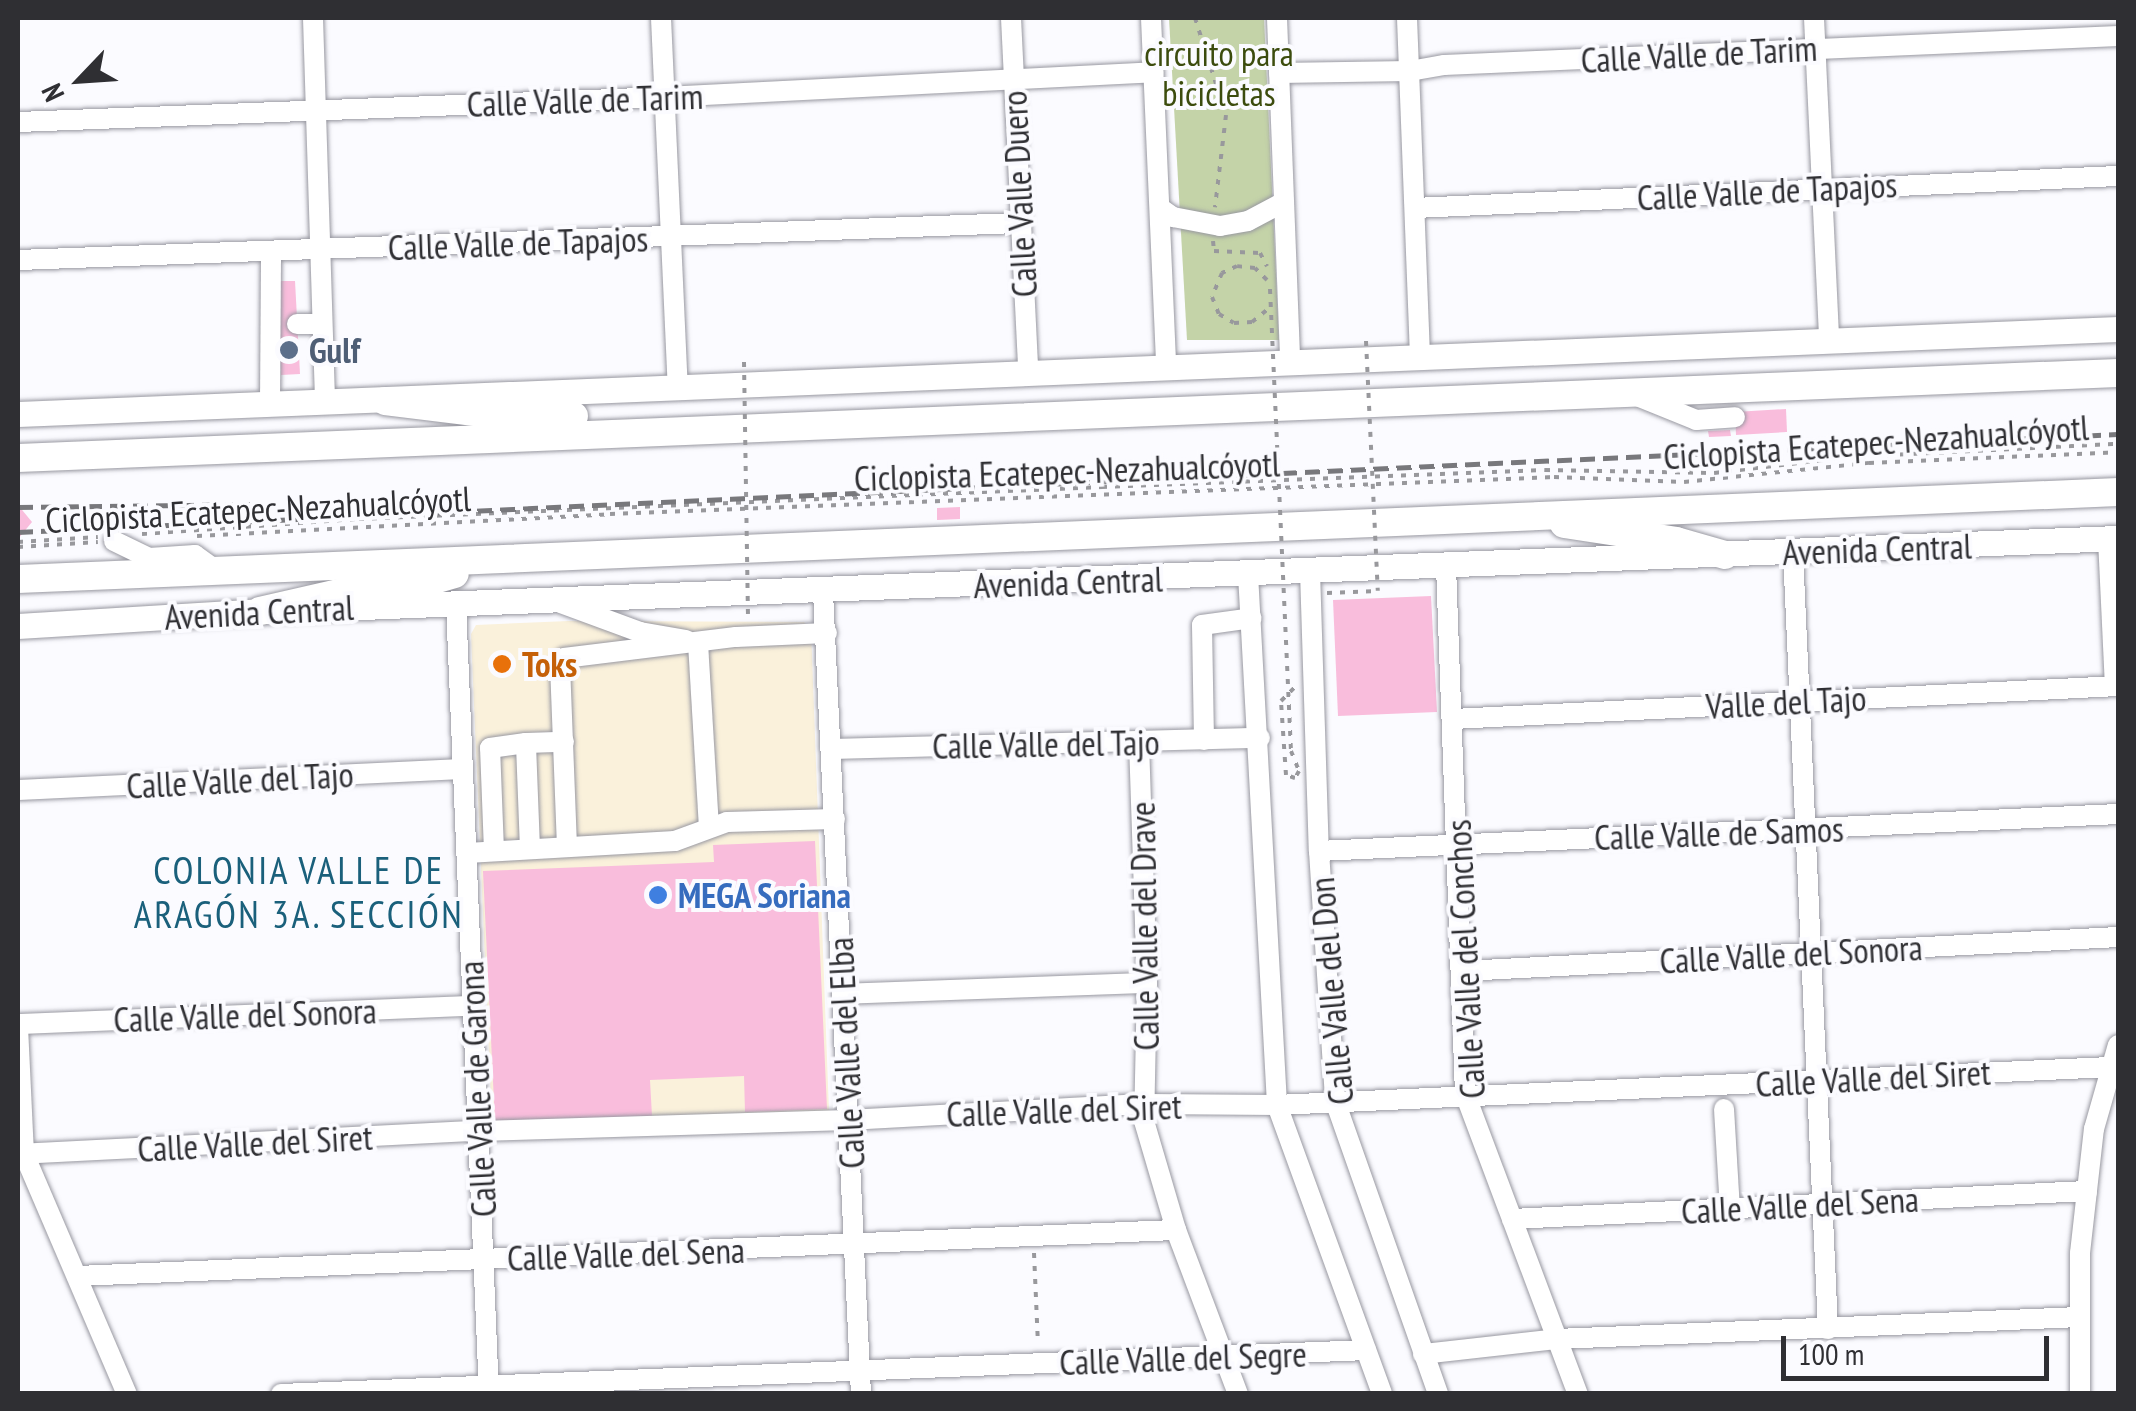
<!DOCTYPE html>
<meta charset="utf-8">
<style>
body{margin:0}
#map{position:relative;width:2136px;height:1411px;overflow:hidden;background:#fbfbff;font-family:"PT Sans Narrow",sans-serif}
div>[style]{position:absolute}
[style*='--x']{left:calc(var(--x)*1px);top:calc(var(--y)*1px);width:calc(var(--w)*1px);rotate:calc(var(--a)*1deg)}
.commercial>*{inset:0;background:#faf1db}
.green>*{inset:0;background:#c4d3a8}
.building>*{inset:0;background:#f9bddc}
.path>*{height:4px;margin-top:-2px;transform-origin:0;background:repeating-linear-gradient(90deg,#98989c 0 5px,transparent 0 13px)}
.roads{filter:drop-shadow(0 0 2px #9898a1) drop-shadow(0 0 2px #9898a1)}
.minor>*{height:20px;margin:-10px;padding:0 10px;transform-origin:10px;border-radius:10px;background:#fff}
.major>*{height:25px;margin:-12.5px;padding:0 12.5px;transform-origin:12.5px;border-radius:12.5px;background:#fff}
.highway>*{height:28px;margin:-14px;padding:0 14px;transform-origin:14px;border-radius:14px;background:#fff}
.rail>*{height:5px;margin-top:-2.5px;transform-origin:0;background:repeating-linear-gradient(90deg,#78787c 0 15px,transparent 0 23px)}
.path-bridge>*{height:4px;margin-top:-2px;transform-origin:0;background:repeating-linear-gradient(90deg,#98989c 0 5px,transparent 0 13px)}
.dots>*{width:28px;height:28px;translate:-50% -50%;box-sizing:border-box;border:5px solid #fbfbff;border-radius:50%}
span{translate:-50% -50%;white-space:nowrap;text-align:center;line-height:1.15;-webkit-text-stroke:8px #fbfbff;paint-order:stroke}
.park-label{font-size:35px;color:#3c4c0e}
.street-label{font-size:35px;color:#2f2f33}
.service-label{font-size:35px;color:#4e5e75;font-weight:700}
.left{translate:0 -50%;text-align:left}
.food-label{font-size:35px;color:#c56008;font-weight:700}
.shop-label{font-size:35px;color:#366cbe;font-weight:700}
.neighbourhood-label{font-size:38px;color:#1a607b;letter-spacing:2.5px}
.frame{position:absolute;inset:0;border:20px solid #2f2f33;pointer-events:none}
.north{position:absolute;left:30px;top:30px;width:100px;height:100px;-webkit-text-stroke:8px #fbfbff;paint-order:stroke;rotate:245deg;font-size:28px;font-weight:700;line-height:40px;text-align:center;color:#2f2f33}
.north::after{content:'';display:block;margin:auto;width:35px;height:45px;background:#2f2f33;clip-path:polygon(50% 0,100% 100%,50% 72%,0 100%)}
.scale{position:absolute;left:1781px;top:1336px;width:268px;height:45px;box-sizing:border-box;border:5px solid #2f2f33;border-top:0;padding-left:12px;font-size:30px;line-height:35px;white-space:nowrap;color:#2f2f33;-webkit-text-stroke:8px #fbfbff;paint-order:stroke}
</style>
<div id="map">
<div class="commercial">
<div style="clip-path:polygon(569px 621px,804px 622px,811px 629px,829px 1112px,492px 1124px,471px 634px,476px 625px)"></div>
</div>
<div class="green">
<div style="clip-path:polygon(1169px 18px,1264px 18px,1279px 340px,1187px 340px)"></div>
</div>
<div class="building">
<div style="clip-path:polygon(276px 281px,295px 281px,300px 374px,281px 375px)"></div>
<div style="clip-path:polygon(1786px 409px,1787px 432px,1736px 435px,1735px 412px)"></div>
<div style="clip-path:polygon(1730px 430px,1731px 436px,1709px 437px,1708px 431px)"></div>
<div style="clip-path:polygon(18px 505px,32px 522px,18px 539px)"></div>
<div style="clip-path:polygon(960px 507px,960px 519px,937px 520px,937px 508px)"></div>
<div style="clip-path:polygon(1431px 596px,1437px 712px,1338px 716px,1333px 600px)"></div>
<div style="clip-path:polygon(815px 841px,827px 1109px,745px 1112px,744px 1076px,650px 1080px,652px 1116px,495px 1123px,483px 871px,714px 862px,713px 845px)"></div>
</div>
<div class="path">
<div style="--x:1195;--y:18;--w:102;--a:72.3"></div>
<div style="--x:1226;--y:115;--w:93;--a:96.8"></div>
<div style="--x:1213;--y:241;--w:10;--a:84"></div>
<div style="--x:1214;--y:251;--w:46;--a:2.5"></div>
<div style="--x:1260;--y:253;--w:15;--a:62"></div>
<div style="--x:1267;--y:280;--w:17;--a:-135"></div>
<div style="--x:1255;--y:268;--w:18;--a:-174"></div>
<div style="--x:1237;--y:266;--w:17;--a:155"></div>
<div style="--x:1222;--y:273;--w:26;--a:113"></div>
<div style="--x:1212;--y:297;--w:18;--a:68"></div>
<div style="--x:1219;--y:314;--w:17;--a:31"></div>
<div style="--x:1234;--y:323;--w:18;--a:-3"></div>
<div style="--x:1252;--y:322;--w:22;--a:-39"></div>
<div style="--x:142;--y:534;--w:218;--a:-4"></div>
<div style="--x:359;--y:519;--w:744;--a:-2.47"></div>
<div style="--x:1102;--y:487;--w:443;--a:-2.2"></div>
<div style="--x:1545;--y:470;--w:169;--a:1"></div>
<div style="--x:1714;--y:473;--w:135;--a:-6.8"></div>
<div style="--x:1848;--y:457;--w:270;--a:-2.8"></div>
<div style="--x:197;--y:536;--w:414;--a:-3"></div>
<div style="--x:610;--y:514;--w:945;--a:-2.24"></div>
<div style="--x:1554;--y:477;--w:130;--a:2.2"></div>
<div style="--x:1684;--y:482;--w:186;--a:-5.9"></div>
<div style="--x:1869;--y:463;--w:249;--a:-2.5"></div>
<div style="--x:18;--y:542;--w:80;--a:-3.6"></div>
<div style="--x:18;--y:547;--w:80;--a:-3.6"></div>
<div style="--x:1327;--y:593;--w:51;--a:-2.2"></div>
<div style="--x:1286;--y:775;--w:74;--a:-93.9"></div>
<div style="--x:1281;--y:701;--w:20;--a:-45"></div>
<div style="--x:1034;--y:1253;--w:91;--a:87.5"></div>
</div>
<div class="roads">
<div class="minor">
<div style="--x:313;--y:18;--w:383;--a:88.2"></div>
<div style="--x:661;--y:18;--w:369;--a:87.4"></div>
<div style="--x:1011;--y:18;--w:353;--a:87.2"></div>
<div style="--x:1151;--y:18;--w:348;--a:87.5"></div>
<div style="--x:1277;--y:18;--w:342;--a:87.8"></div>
<div style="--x:1407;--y:18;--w:337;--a:87.8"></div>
<div style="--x:1814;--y:18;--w:323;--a:87.3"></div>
<div style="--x:1279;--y:73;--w:131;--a:-0.9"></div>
<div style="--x:1410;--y:71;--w:35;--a:-10"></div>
<div style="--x:1444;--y:65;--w:675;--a:-2.46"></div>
<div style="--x:18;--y:122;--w:647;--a:-2.21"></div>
<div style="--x:665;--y:97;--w:489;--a:-2.9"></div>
<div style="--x:1160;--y:208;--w:16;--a:35"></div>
<div style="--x:1173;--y:217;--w:48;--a:10.8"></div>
<div style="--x:1220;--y:226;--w:28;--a:-10"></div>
<div style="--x:1248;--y:221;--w:40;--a:-28"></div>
<div style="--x:1415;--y:208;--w:704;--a:-2.61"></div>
<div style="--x:18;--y:260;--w:1002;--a:-2.12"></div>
<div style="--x:297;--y:324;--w:25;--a:0"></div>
<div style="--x:1637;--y:396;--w:64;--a:22.1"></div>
<div style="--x:1696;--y:420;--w:39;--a:-4"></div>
<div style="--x:270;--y:403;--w:151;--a:-89.6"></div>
<div style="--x:2108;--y:539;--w:147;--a:87.3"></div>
<div style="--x:114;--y:541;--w:39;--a:26"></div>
<div style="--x:149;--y:558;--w:46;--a:-3.7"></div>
<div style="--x:195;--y:555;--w:27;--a:36"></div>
<div style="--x:1793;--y:552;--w:778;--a:87.42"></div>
<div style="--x:1446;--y:566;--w:528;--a:87.94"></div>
<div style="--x:1465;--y:1094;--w:321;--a:69.4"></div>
<div style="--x:1310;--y:571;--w:280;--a:88.2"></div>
<div style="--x:1319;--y:851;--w:251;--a:86.3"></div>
<div style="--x:1335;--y:1101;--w:311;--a:70.6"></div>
<div style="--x:1248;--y:574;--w:532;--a:86.87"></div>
<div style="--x:1277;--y:1105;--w:307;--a:70"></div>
<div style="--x:823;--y:592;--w:803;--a:87.29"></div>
<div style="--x:561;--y:603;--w:84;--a:20.2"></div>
<div style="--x:640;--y:632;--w:47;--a:9.9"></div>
<div style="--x:456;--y:604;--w:791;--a:87.61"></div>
<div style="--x:698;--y:643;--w:184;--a:86.6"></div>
<div style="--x:1453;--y:719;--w:666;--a:-2.84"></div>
<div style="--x:1204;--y:740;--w:115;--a:-91"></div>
<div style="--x:1202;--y:625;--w:50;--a:-8"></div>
<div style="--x:1139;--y:742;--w:241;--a:88.1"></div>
<div style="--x:1147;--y:983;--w:138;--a:91.2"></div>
<div style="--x:1144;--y:1121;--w:114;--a:73.6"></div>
<div style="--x:1176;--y:1230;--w:175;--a:69.3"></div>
<div style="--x:832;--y:749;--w:428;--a:-1.5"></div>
<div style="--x:18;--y:790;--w:445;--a:-2.7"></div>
<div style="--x:567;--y:847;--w:182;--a:-92.2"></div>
<div style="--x:560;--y:665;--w:8;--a:-60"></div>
<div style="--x:564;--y:658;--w:173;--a:-7"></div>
<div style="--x:736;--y:637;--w:91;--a:-2.5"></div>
<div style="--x:530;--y:849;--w:106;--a:-92.2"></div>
<div style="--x:526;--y:743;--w:38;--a:-2"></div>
<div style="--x:494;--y:851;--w:103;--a:-92.2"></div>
<div style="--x:490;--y:748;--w:36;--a:-8"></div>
<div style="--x:1319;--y:851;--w:800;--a:-2.65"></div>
<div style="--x:467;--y:853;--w:208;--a:-3.3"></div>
<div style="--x:675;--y:841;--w:55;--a:-20.1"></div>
<div style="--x:727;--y:822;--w:108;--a:-1.6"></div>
<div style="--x:1463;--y:971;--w:656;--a:-2.97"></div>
<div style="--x:843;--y:994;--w:304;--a:-2.1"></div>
<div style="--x:18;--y:1024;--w:454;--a:-2.3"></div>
<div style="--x:18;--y:1027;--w:127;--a:87.3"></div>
<div style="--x:24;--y:1154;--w:261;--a:66.8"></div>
<div style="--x:1724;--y:1109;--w:100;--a:86.6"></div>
<div style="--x:18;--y:1154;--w:463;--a:-2.9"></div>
<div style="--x:480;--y:1131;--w:368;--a:-1.7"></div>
<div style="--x:848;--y:1120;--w:299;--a:-3.1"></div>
<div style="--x:1147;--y:1104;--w:130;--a:0.4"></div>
<div style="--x:1277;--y:1105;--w:835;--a:-2.61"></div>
<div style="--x:1512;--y:1219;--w:576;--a:-2.79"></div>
<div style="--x:77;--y:1276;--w:1100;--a:-2.4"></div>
<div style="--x:1423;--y:1354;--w:135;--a:-6.4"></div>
<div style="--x:1557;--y:1339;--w:522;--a:-2.41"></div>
<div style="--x:281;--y:1394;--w:1086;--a:-2.32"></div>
<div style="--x:2080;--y:1394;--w:141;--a:-90"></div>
<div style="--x:2080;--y:1253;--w:125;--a:-83.6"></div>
<div style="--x:2094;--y:1129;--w:87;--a:-74.1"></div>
</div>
<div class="major">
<div style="--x:18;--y:414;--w:2102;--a:-2.32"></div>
<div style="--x:18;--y:626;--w:242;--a:-3.5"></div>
<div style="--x:260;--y:611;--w:1859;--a:-2.25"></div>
</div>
<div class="highway">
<div style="--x:385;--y:401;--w:105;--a:7.1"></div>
<div style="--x:489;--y:414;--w:85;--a:1.3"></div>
<div style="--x:18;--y:458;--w:2102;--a:-2.32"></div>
<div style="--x:1564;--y:524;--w:113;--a:8.6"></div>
<div style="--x:1676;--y:541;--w:51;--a:15.9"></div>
<div style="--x:18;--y:579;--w:2102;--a:-2.37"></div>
<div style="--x:260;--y:611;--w:89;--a:-12.9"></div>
<div style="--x:347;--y:591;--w:73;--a:-5.5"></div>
<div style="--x:420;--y:584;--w:36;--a:-16"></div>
</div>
</div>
<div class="rail">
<div style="--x:18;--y:507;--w:232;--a:-0.7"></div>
<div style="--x:18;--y:532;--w:2102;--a:-2.67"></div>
</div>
<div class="path-bridge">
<div style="--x:1270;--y:289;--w:462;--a:87.4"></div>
<div style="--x:1291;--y:751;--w:22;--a:68"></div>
<div style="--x:1299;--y:771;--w:8;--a:120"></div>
<div style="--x:1295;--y:778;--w:9;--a:-162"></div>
<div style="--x:1366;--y:341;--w:250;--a:87.3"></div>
<div style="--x:744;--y:362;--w:256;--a:89.1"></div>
</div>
<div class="dots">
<div style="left:289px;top:350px;background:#5c6f8a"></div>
<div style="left:502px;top:664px;background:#e8710a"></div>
<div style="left:658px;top:895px;background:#3f7fe0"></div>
</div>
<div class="park-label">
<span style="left:1219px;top:73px">circuito para<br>bicicletas</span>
</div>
<div class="street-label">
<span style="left:1699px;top:54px;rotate:-3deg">Calle Valle de Tarim</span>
<span style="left:585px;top:100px;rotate:-2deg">Calle Valle de Tarim</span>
<span style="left:1767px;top:191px;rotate:-3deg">Calle Valle de Tapajos</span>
<span style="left:1019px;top:194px;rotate:-93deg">Calle Valle Duero</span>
<span style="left:518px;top:243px;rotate:-2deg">Calle Valle de Tapajos</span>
<span style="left:1876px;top:442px;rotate:-4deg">Ciclopista Ecatepec-Nezahualcóyotl</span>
<span style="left:1067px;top:471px;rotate:-2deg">Ciclopista Ecatepec-Nezahualcóyotl</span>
<span style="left:258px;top:509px;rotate:-3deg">Ciclopista Ecatepec-Nezahualcóyotl</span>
<span style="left:1877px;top:549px;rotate:-2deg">Avenida Central</span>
<span style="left:1068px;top:582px;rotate:-2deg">Avenida Central</span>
<span style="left:259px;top:612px;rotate:-3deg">Avenida Central</span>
<span style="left:1786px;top:702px;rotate:-3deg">Valle del Tajo</span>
<span style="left:1046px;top:744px;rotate:-1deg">Calle Valle del Tajo</span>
<span style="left:240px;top:780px;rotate:-3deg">Calle Valle del Tajo</span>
<span style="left:1719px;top:833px;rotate:-2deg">Calle Valle de Samos</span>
<span style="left:1144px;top:926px;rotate:-91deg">Calle Valle del Drave</span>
<span style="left:1791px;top:954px;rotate:-3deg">Calle Valle del Sonora</span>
<span style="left:1465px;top:959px;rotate:-93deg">Calle Valle del Conchos</span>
<span style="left:1331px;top:991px;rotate:-95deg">Calle Valle del Don</span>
<span style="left:245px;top:1015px;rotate:-2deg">Calle Valle del Sonora</span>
<span style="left:846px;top:1053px;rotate:-93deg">Calle Valle del Elba</span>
<span style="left:1873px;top:1078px;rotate:-3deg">Calle Valle del Siret</span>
<span style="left:477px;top:1089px;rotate:-93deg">Calle Valle de Garona</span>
<span style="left:1064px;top:1110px;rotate:-2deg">Calle Valle del Siret</span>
<span style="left:255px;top:1143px;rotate:-3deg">Calle Valle del Siret</span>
<span style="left:1800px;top:1205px;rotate:-3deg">Calle Valle del Sena</span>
<span style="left:626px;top:1254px;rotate:-2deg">Calle Valle del Sena</span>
<span style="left:1183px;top:1358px;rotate:-2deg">Calle Valle del Segre</span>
</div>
<div class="service-label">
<span class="left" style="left:309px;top:350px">Gulf</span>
</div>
<div class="food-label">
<span class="left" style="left:522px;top:664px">Toks</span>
</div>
<div class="shop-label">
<span class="left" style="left:678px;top:895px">MEGA Soriana</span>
</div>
<div class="neighbourhood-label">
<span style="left:299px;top:892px">COLONIA VALLE DE<br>ARAGÓN 3A. SECCIÓN</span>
</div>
<div class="frame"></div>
<div class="north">N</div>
<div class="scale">100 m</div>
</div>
